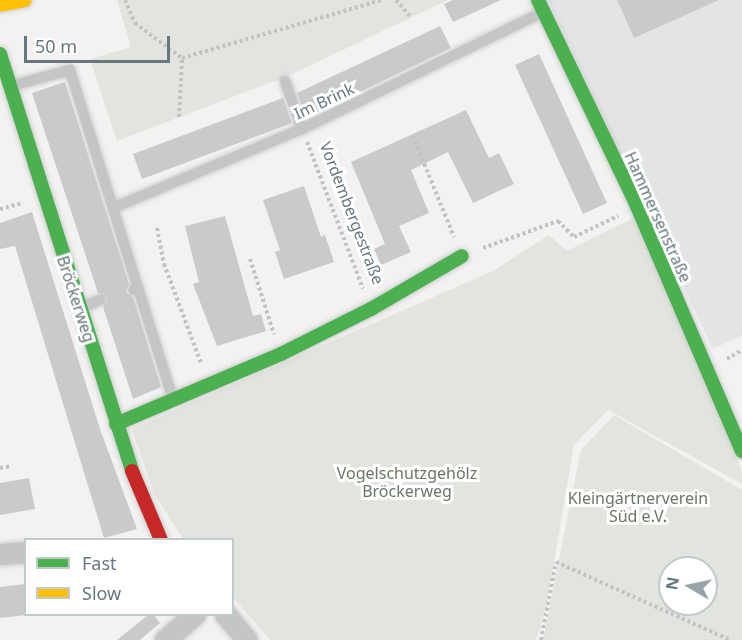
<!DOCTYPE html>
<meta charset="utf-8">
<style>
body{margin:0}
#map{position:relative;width:742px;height:640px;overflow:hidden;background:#f3f2f1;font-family:"Noto Sans",sans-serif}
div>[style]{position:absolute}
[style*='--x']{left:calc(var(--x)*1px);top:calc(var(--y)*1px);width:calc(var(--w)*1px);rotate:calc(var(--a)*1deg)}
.built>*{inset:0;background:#e3e4e4}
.green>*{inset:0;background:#e2e4df}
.building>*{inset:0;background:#c9caca}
.path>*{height:4px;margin-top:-2px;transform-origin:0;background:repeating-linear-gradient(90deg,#c2c2c3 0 3px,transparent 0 6px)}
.roads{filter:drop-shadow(0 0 2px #cdcece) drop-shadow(0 0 2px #cdcece)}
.lane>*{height:10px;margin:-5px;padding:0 5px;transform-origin:5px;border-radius:5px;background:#c3c5c6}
.street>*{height:21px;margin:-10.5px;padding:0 10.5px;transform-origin:10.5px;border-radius:10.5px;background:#c3c5c6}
.fast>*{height:14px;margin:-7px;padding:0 7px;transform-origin:7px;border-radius:7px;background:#4caf50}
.slow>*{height:14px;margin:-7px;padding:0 7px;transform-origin:7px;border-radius:7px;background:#ffc107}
.jam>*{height:14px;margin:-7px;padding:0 7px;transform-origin:7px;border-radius:7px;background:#c62828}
span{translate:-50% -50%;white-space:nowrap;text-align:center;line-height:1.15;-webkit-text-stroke:6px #fff;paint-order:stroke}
.street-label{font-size:16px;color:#66787e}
.park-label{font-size:16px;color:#6b7664}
.legend{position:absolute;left:24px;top:538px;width:210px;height:78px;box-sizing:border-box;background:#fff;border:2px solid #c2c9cb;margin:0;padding:8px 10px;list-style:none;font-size:18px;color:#66787e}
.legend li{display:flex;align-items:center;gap:12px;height:30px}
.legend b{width:30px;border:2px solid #c2c9cb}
.north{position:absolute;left:658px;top:556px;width:60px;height:60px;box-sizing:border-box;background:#fff;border:2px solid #c2c9cb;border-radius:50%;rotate:279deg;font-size:16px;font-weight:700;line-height:24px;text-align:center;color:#66787e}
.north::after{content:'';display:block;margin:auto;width:21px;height:27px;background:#97a3a6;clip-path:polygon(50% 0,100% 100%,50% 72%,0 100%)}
.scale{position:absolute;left:24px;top:36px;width:146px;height:27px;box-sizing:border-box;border:3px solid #66787e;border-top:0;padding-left:8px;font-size:18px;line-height:21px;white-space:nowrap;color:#66787e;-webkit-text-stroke:4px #fff;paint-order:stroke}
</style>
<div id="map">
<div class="built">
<div style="clip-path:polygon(548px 0,742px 0,742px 335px,713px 349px)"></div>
</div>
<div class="green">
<div style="clip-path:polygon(117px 0,448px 0,290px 75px,117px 141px,90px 59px,131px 47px)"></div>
<div style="clip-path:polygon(635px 217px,742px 471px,742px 484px,608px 410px,574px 445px,546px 609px,536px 640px,270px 640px,233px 597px,232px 540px,183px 539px,154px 494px,132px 429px,493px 271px,549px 235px,567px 251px)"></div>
<div style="clip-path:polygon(evenodd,614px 415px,742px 490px,742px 640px,543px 640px,581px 450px,614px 415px,670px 568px,706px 568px,706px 604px,670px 604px,670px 568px)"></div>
</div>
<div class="building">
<div style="clip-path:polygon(453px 0,501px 0,453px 22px,444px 4px)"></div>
<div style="clip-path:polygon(617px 0,719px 0,634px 38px)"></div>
<div style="clip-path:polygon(440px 26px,451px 48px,306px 118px,297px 93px)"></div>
<div style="clip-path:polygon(539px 54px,607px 203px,583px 214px,515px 65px)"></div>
<div style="clip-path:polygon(65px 82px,129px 284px,126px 292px,133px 297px,161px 387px,133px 399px,103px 307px,107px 298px,98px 293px,32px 93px)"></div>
<div style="clip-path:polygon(283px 98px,292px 123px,142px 179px,133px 154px)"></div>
<div style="clip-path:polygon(466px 110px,489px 158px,499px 153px,514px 184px,473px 203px,448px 152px,411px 170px,429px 213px,399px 226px,411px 252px,381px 265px,374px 249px,385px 244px,351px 162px)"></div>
<div style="clip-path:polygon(304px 186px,321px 237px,325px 235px,334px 262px,284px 279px,275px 252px,280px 250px,263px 200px)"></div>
<div style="clip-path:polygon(32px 212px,100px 429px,137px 529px,104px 538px,15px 246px,0 249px,0 223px)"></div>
<div style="clip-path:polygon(225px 216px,253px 316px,261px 314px,266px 331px,217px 346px,193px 284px,199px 282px,185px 226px)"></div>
<div style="clip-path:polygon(29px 478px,35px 509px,0 515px,0 483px)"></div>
<div style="clip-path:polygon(26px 584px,26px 615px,0 618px,0 587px)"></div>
<div style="clip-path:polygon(148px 615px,154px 615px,160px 623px,140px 640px,117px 640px)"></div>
</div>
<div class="path">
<div style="--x:125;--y:0;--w:25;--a:67"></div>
<div style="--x:135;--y:23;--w:59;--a:36.7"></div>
<div style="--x:182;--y:58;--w:208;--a:-16.2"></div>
<div style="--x:396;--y:0;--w:23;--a:49"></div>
<div style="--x:179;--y:117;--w:59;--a:-87.1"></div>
<div style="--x:413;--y:136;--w:109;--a:67.9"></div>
<div style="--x:307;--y:142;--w:157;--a:69.1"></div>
<div style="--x:0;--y:209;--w:24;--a:-15"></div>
<div style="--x:157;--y:228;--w:37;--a:79"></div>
<div style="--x:164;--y:264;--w:106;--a:69.5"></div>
<div style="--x:483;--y:248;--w:80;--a:-19.8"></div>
<div style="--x:558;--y:221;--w:23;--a:45"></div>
<div style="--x:574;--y:237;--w:49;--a:-25.5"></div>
<div style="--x:250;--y:259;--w:79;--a:72.3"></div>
<div style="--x:727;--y:359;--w:17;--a:-31"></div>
<div style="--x:0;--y:468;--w:12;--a:-9"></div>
<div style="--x:541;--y:640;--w:79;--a:-79.1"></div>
<div style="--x:556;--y:562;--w:191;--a:24.1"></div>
</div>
<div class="roads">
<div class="lane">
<div style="--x:285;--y:81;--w:51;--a:70.5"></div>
<div style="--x:11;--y:86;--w:61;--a:-15.2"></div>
<div style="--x:70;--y:70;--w:228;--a:72.7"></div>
<div style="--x:138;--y:288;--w:5;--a:158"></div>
<div style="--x:113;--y:208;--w:205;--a:-22.7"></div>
<div style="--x:302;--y:129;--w:268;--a:-25.9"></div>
<div style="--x:138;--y:288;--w:116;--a:72.5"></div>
<div style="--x:80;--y:308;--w:22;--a:-22"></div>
</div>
<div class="street">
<div style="--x:0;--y:554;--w:26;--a:-4"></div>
<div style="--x:225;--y:614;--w:34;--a:50"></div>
<div style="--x:165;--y:640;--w:40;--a:-41"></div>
</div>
<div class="fast">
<div style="--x:538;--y:0;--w:226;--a:64.3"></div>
<div style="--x:636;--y:204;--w:269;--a:66.8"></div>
<div style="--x:0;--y:54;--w:437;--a:72.4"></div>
<div style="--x:116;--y:424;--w:179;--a:-23"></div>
<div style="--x:281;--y:354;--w:101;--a:-26.6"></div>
<div style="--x:371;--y:309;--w:105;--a:-30.2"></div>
</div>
<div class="slow">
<div style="--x:0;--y:5;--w:25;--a:-11"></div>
</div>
<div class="jam">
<div style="--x:132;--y:471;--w:75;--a:67.2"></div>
</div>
</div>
<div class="street-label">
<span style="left:324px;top:101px;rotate:-25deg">Im Brink</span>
<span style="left:352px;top:213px;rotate:69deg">Vordembergestraße</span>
<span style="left:658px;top:217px;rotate:66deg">Hammersenstraße</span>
<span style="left:76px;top:299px;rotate:72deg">Bröckerweg</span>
</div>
<div class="park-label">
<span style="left:407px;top:482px">Vogelschutzgehölz<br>Bröckerweg</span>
<span style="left:638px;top:507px">Kleingärtnerverein<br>Süd e.V.</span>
</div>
<ul class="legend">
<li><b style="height:8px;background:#4caf50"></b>Fast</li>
<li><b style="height:8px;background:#ffc107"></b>Slow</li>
</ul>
<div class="north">N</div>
<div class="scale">50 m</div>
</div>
